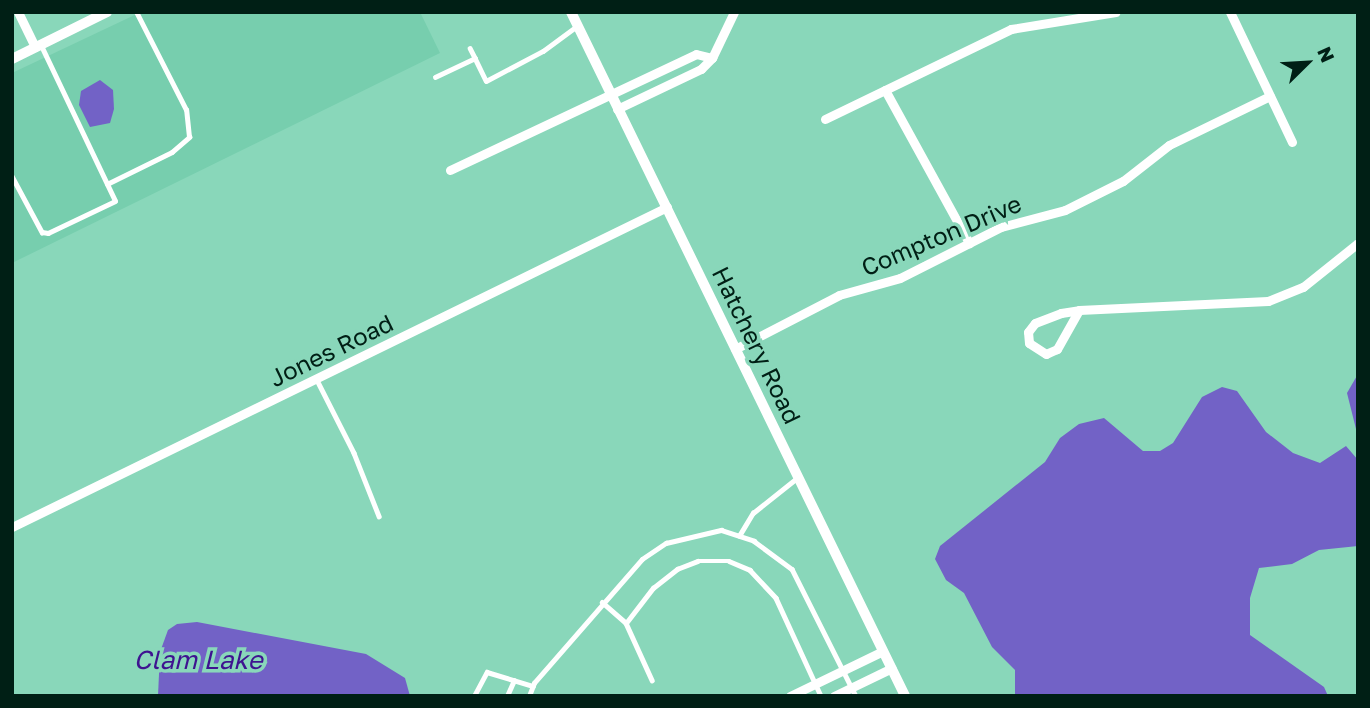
<!DOCTYPE html>
<style>
body{margin:0}
#map{position:relative;width:1370px;height:708px;overflow:hidden;background:#89d7ba;font-family:"Golos Text",sans-serif}
div>[style]{position:absolute}
[style*='--x']{left:calc(var(--x)*1px);top:calc(var(--y)*1px);width:calc(var(--w)*1px);rotate:calc(var(--a)*1deg)}
.built>*{inset:0;background:#77ceae}
.water>*{inset:0;background:#7262c6}
.service>*{height:4.5px;margin:-2.25px;padding:0 2.25px;transform-origin:2.25px;border-radius:2.25px;background:#fff}
.minor>*{height:9px;margin:-4.5px;padding:0 4.5px;transform-origin:4.5px;border-radius:4.5px;background:#fff}
.tertiary>*{height:10px;margin:-5px;padding:0 5px;transform-origin:5px;border-radius:5px;background:#fff}
span{translate:-50% -50%;white-space:nowrap;text-align:center;line-height:1.15;-webkit-text-stroke:7px #89d7ba;paint-order:stroke}
.street-label{font-size:24px;color:#001f15}
.water-label{font-size:26px;color:#3e1390;font-style:italic}
.frame{position:absolute;inset:0;border:14px solid #001f15;pointer-events:none}
.north{position:absolute;left:1272px;top:28px;width:70px;height:70px;-webkit-text-stroke:5px #89d7ba;paint-order:stroke;rotate:66deg;font-size:19px;font-weight:700;line-height:28px;text-align:center;color:#001f15}
.north::after{content:'';display:block;margin:auto;width:24px;height:32px;background:#001f15;clip-path:polygon(50% 0,100% 100%,50% 72%,0 100%)}
</style>
<div id="map">
<div class="built">
<div style="clip-path:polygon(141px 12px,420px 12px,440px 53px,12px 263px,12px 73px)"></div>
</div>
<div class="water">
<div style="clip-path:polygon(100px 80px,113px 90px,114px 109px,110px 123px,90px 127px,79px 105px,81px 91px)"></div>
<div style="clip-path:polygon(1358px 374px,1358px 437px,1347px 393px)"></div>
<div style="clip-path:polygon(1222px 387px,1237px 391px,1266px 432px,1293px 453px,1320px 463px,1346px 446px,1358px 460px,1358px 546px,1319px 550px,1292px 564px,1259px 568px,1250px 598px,1250px 635px,1324px 687px,1328px 696px,1015px 696px,1015px 670px,992px 647px,964px 593px,946px 580px,935px 559px,940px 546px,1045px 462px,1060px 438px,1079px 424px,1104px 418px,1143px 451px,1160px 451px,1173px 443px,1202px 397px)"></div>
<div style="clip-path:polygon(197px 622px,366px 654px,405px 678px,410px 696px,158px 696px,160px 652px,168px 630px,177px 624px)"></div>
</div>
<div class="service">
<div style="--x:470;--y:48;--w:11;--a:63"></div>
<div style="--x:435;--y:77;--w:44;--a:-25.4"></div>
<div style="--x:475;--y:58;--w:25;--a:64"></div>
<div style="--x:486;--y:81;--w:64;--a:-27.8"></div>
<div style="--x:543;--y:51;--w:42;--a:-36.3"></div>
<div style="--x:12;--y:176;--w:64;--a:61.8"></div>
<div style="--x:42;--y:232;--w:6;--a:9"></div>
<div style="--x:48;--y:233;--w:74;--a:-25.5"></div>
<div style="--x:115;--y:201;--w:172;--a:-115.5"></div>
<div style="--x:107;--y:184;--w:72;--a:-26.2"></div>
<div style="--x:172;--y:152;--w:23;--a:-41"></div>
<div style="--x:189;--y:137;--w:27;--a:-96"></div>
<div style="--x:186;--y:110;--w:110;--a:-117"></div>
<div style="--x:317;--y:380;--w:82;--a:63.1"></div>
<div style="--x:354;--y:453;--w:68;--a:68.4"></div>
<div style="--x:739;--y:536;--w:27;--a:-59"></div>
<div style="--x:753;--y:513;--w:56;--a:-38.5"></div>
<div style="--x:602;--y:602;--w:32;--a:41"></div>
<div style="--x:626;--y:623;--w:63;--a:65.5"></div>
<div style="--x:626;--y:623;--w:44;--a:-52.4"></div>
<div style="--x:653;--y:588;--w:31;--a:-38"></div>
<div style="--x:677;--y:569;--w:22;--a:-21"></div>
<div style="--x:698;--y:561;--w:31;--a:0"></div>
<div style="--x:729;--y:561;--w:23;--a:23"></div>
<div style="--x:750;--y:570;--w:38;--a:47"></div>
<div style="--x:776;--y:598;--w:108;--a:65.3"></div>
<div style="--x:474;--y:696;--w:27;--a:-62"></div>
<div style="--x:487;--y:672;--w:48;--a:16.9"></div>
<div style="--x:507;--y:696;--w:17;--a:-66"></div>
<div style="--x:529;--y:696;--w:14;--a:-69"></div>
<div style="--x:534;--y:683;--w:164;--a:-48.9"></div>
<div style="--x:642;--y:559;--w:29;--a:-34"></div>
<div style="--x:666;--y:543;--w:57;--a:-13.3"></div>
<div style="--x:721;--y:530;--w:35;--a:18"></div>
<div style="--x:754;--y:541;--w:47;--a:36.4"></div>
<div style="--x:792;--y:569;--w:142;--a:63.3"></div>
</div>
<div class="minor">
<div style="--x:18;--y:12;--w:39;--a:64"></div>
<div style="--x:1230;--y:12;--w:144;--a:64.5"></div>
<div style="--x:885;--y:90;--w:175;--a:61.2"></div>
<div style="--x:617;--y:109;--w:93;--a:-25.5"></div>
<div style="--x:701;--y:69;--w:16;--a:-45"></div>
<div style="--x:712;--y:58;--w:51;--a:-64.4"></div>
<div style="--x:825;--y:119;--w:207;--a:-25.8"></div>
<div style="--x:1011;--y:29;--w:106;--a:-9.2"></div>
<div style="--x:450;--y:170;--w:272;--a:-25.2"></div>
<div style="--x:696;--y:54;--w:16;--a:14"></div>
<div style="--x:1079;--y:310;--w:45;--a:119.4"></div>
<div style="--x:1057;--y:349;--w:12;--a:156"></div>
<div style="--x:1046;--y:354;--w:20;--a:-147"></div>
<div style="--x:1029;--y:343;--w:11;--a:-95"></div>
<div style="--x:1028;--y:332;--w:11;--a:-52"></div>
<div style="--x:1035;--y:323;--w:28;--a:-21"></div>
<div style="--x:1061;--y:313;--w:18;--a:-9"></div>
<div style="--x:1079;--y:310;--w:189;--a:-2.7"></div>
<div style="--x:1268;--y:301;--w:38;--a:-22"></div>
<div style="--x:1303;--y:287;--w:70;--a:-38.7"></div>
<div style="--x:735;--y:349;--w:117;--a:-27.4"></div>
<div style="--x:839;--y:295;--w:63;--a:-15.6"></div>
<div style="--x:900;--y:278;--w:113;--a:-26.8"></div>
<div style="--x:1001;--y:227;--w:66;--a:-14.9"></div>
<div style="--x:1065;--y:210;--w:65;--a:-26.6"></div>
<div style="--x:1123;--y:181;--w:58;--a:-38"></div>
<div style="--x:1169;--y:145;--w:112;--a:-25.9"></div>
<div style="--x:12;--y:527;--w:729;--a:-26.04"></div>
<div style="--x:790;--y:696;--w:103;--a:-25.8"></div>
<div style="--x:834;--y:696;--w:64;--a:-25.8"></div>
</div>
<div class="tertiary">
<div style="--x:571;--y:12;--w:761;--a:63.97"></div>
<div style="--x:12;--y:59;--w:106;--a:-26.3"></div>
</div>
<div class="street-label">
<span style="left:941px;top:235px;rotate:-23deg">Compton Drive</span>
<span style="left:757px;top:345px;rotate:64deg">Hatchery Road</span>
<span style="left:331px;top:350px;rotate:-26deg">Jones Road</span>
</div>
<div class="water-label">
<span style="left:198px;top:660px">Clam Lake</span>
</div>
<div class="frame"></div>
<div class="north">N</div>
</div>
